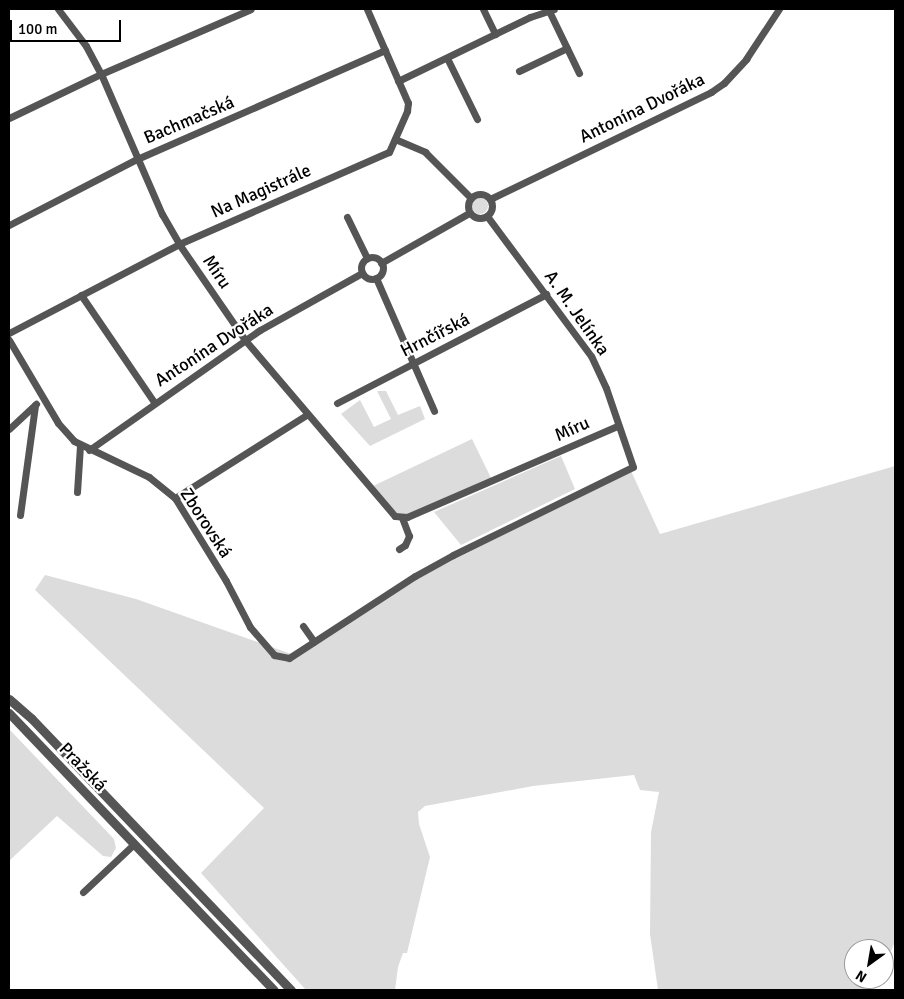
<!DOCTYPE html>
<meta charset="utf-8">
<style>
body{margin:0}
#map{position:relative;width:904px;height:999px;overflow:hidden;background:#fff;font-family:Signika,sans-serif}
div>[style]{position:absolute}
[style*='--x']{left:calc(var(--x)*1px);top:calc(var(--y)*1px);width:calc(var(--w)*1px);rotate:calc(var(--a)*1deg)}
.green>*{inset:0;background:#dcdcdc}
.round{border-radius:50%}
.minor>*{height:7px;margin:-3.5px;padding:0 3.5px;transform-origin:3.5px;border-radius:3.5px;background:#555}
.minor>.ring{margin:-3.5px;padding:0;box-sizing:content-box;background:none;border:7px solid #555;border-radius:50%}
.tertiary>*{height:9px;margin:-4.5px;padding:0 4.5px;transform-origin:4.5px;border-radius:4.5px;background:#555}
span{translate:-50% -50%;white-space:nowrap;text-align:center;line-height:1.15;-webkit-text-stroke:4.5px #fff;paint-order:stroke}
.street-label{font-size:18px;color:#000}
.frame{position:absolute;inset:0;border:10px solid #000;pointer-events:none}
.north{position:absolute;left:844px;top:939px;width:50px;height:50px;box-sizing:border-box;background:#fff;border:1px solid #999;border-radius:50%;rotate:212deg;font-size:14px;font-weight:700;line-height:20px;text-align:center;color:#000}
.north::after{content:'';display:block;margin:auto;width:18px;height:22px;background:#000;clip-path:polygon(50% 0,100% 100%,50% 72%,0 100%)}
.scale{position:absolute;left:10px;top:20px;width:111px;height:22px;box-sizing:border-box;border:2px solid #000;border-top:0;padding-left:6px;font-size:15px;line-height:18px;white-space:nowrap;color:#000;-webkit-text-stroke:4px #fff;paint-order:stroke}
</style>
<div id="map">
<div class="green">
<div class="round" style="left:472px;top:198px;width:16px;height:16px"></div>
<div style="clip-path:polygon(377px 391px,386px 391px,398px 415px,420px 406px,425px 419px,370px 446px,341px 414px,360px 400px,374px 427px,391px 419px)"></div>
<div style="clip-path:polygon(472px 439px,491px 478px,403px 516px,396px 513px,373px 486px)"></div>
<div style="clip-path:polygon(561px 456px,575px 489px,461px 545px,434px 512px)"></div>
<div style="clip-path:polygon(895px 466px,895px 942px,884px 966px,884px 949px,854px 949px,854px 979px,879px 979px,875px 990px,658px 990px,650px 934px,651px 832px,659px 792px,640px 790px,634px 775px,533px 786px,425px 806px,418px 812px,419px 824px,430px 857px,407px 953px,403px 953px,398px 967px,395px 990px,306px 990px,201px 873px,264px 808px,35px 590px,45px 575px,136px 599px,297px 656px,417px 578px,631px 471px,660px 534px)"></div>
<div style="clip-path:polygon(9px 729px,114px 839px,116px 848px,111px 857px,103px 856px,57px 816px,9px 861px)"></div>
</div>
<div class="minor">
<div style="--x:58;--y:9;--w:46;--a:52.9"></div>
<div style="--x:86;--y:46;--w:32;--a:62"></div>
<div style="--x:101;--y:74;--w:153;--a:66.5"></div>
<div style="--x:162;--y:214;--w:34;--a:60"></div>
<div style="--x:179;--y:244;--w:116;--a:55.5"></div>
<div style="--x:245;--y:340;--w:231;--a:49.6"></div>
<div style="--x:395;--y:516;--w:12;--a:5"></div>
<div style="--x:407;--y:517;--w:229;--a:-23.4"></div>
<div style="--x:483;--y:9;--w:28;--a:64"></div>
<div style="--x:549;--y:11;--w:69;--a:64.2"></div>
<div style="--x:447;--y:58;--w:68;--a:63.8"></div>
<div style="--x:519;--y:71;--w:53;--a:-25.6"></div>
<div style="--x:398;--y:81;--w:147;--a:-25.9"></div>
<div style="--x:530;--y:17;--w:25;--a:-18"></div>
<div style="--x:9;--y:118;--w:102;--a:-25.6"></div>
<div style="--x:101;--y:74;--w:163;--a:-23.4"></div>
<div style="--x:395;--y:139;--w:33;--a:23"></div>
<div style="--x:425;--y:152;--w:65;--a:45"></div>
<div class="ring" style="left:468px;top:194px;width:17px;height:17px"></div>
<div style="--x:490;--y:199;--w:246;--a:-25.8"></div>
<div style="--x:711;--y:92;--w:16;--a:-35"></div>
<div style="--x:724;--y:83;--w:33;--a:-47"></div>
<div style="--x:746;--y:59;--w:60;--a:-56.6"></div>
<div style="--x:347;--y:217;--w:46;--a:64"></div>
<div style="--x:9;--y:225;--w:144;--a:-27.3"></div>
<div style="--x:137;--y:159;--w:271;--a:-23.7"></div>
<div class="ring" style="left:361px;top:257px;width:15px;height:15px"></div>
<div style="--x:381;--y:263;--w:101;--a:-29.6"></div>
<div style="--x:376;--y:278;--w:145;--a:66.4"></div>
<div style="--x:81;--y:295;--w:130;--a:55.7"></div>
<div style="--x:9;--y:333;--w:192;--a:-27.6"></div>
<div style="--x:179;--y:244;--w:229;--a:-23.7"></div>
<div style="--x:389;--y:152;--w:45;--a:-66.3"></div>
<div style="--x:407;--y:111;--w:8;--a:-83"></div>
<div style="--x:408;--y:103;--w:103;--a:-113.6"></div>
<div style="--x:9;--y:340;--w:96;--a:59.4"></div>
<div style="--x:58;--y:423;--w:24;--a:48"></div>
<div style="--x:74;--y:441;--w:83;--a:25.6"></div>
<div style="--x:149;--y:477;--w:33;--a:39"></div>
<div style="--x:175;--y:498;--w:97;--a:58.4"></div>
<div style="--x:226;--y:581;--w:52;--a:62.4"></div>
<div style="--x:250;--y:627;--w:37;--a:49"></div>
<div style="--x:274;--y:655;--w:15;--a:11"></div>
<div style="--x:289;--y:658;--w:150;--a:-33.1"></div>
<div style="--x:415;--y:576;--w:43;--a:-28.9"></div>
<div style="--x:453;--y:555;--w:200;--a:-26.1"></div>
<div style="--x:633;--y:467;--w:83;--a:-108.9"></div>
<div style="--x:606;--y:388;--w:35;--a:-115"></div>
<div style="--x:591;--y:356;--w:174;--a:-126.6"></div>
<div style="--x:337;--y:403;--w:236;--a:-27.5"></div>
<div style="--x:9;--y:429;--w:37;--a:-43"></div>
<div style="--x:89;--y:450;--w:209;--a:-35.1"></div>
<div style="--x:260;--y:330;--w:117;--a:-29.2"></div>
<div style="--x:77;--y:492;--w:47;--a:-86.3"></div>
<div style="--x:175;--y:498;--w:157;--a:-32.3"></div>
<div style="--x:20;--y:515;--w:111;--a:-82.2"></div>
<div style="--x:399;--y:549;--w:7;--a:-34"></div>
<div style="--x:405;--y:545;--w:10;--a:-66"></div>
<div style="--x:409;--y:536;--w:19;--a:-111"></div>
<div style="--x:303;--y:626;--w:19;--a:55"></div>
<div style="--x:83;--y:892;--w:70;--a:-43.3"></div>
</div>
<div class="tertiary">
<div style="--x:9;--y:699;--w:30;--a:41"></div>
<div style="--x:32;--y:719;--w:375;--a:46.3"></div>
<div style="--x:9;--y:713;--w:383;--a:46.3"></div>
</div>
<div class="street-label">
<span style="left:642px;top:108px;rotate:-26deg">Antonína Dvořáka</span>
<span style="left:189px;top:120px;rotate:-23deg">Bachmačská</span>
<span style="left:261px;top:191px;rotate:-24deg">Na Magistrále</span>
<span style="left:217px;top:272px;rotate:56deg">Míru</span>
<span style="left:577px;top:313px;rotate:55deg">A. M. Jelínka</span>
<span style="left:435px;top:335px;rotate:-27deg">Hrnčířská</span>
<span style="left:214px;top:345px;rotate:-33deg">Antonína Dvořáka</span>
<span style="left:572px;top:429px;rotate:-24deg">Míru</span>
<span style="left:206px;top:523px;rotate:57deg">Zborovská</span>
<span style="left:83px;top:767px;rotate:46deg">Pražská</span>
</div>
<div class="frame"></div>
<div class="north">N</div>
<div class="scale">100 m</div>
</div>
